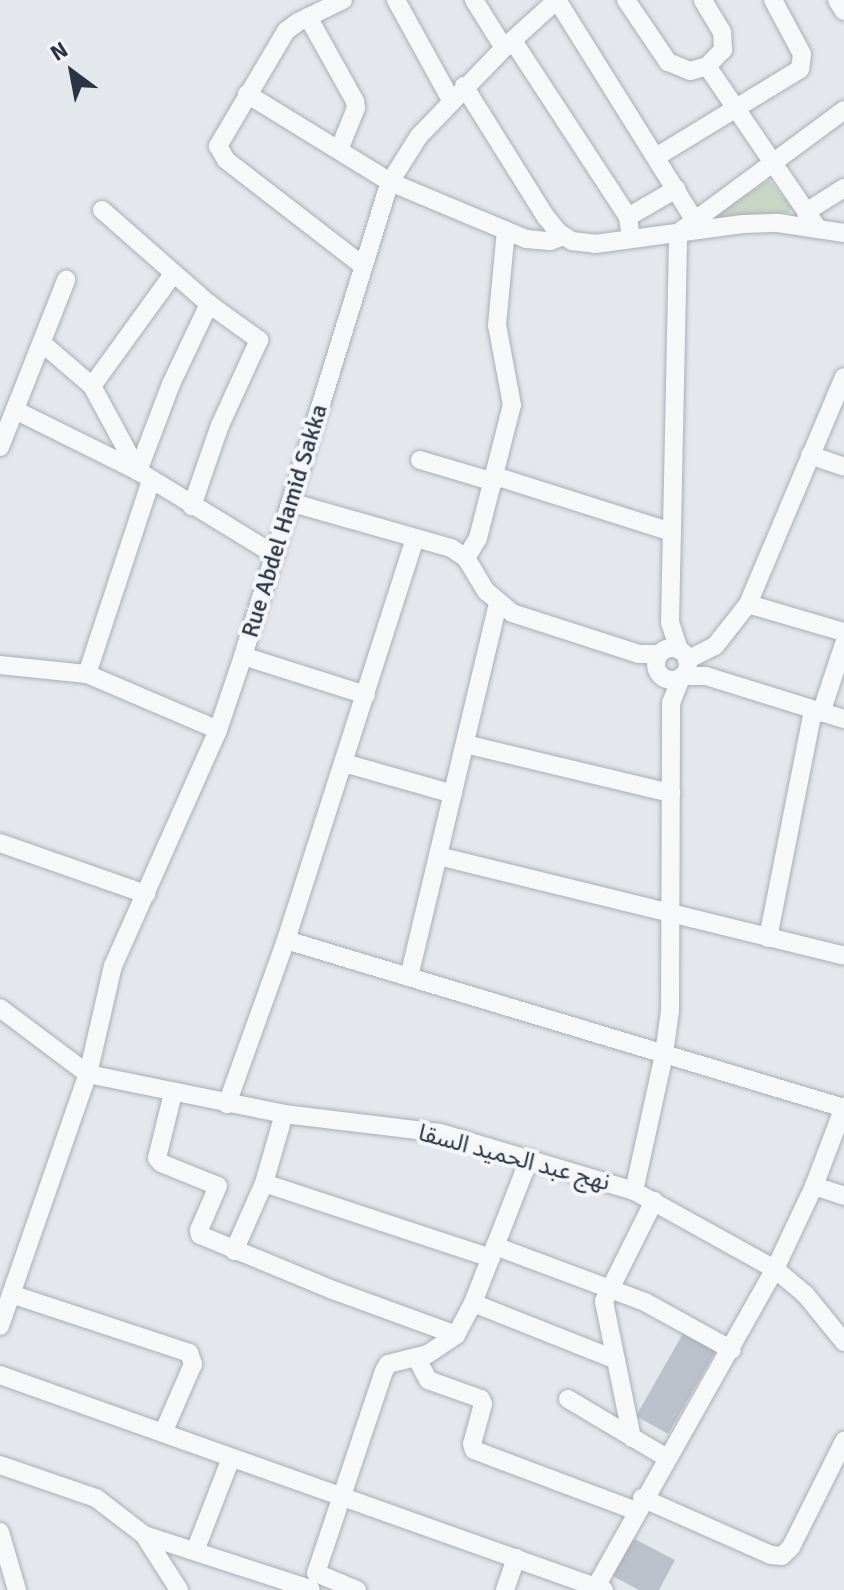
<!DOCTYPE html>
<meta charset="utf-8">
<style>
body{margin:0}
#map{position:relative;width:844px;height:1590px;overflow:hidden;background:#e4e7ec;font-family:Signika,"Noto Sans Arabic",sans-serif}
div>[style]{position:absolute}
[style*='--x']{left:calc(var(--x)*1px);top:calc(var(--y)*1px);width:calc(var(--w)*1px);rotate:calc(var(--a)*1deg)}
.green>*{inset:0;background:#c9d6c5}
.building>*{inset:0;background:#bbc0ca}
.roads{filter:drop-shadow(0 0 2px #a9aeb7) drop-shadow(0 0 2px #a9aeb7)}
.minor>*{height:18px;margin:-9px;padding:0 9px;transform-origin:9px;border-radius:9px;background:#f7f8fa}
.minor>.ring{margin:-9px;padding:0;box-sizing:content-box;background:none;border:18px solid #f7f8fa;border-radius:50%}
span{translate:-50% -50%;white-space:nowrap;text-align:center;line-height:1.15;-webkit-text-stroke:8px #f4f6f9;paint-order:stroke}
.street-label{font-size:24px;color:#2b3445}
.north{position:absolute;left:32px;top:32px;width:80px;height:80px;-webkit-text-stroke:6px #f4f6f9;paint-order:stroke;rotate:328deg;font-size:22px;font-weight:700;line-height:32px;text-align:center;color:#2b3445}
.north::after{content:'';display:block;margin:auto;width:28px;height:36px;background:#2b3445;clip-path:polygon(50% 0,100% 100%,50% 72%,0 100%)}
</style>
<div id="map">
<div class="green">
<div style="clip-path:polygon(769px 180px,792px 207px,789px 213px,716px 218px,714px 215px)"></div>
</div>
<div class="building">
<div style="clip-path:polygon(685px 1330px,717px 1349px,668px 1434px,636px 1416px)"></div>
<div style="clip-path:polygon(629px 1536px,675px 1560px,659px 1590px,639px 1590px,609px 1574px)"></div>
</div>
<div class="roads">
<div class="minor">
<div style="--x:343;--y:0;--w:50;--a:153.9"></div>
<div style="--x:298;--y:22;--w:15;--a:143"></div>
<div style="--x:286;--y:31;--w:134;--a:120.6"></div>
<div style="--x:218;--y:146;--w:16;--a:60"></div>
<div style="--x:226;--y:160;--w:172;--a:37.7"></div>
<div style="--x:396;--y:0;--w:114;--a:61.2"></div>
<div style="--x:626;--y:0;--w:75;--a:55.9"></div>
<div style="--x:668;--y:62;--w:24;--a:22"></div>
<div style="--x:690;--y:71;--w:18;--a:-16"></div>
<div style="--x:707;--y:66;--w:23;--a:-45"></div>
<div style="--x:723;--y:50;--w:18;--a:-93"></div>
<div style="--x:722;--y:32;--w:37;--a:-121"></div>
<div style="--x:837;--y:0;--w:13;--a:58"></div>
<div style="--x:308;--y:17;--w:96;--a:60.8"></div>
<div style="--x:355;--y:101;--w:7;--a:82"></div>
<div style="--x:356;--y:108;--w:45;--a:112"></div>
<div style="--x:513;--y:41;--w:210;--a:56.8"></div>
<div style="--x:628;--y:217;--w:22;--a:82"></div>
<div style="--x:504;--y:48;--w:72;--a:-42.2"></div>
<div style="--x:557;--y:0;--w:257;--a:58"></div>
<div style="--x:707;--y:66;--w:197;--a:55.7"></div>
<div style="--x:464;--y:86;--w:155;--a:58"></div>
<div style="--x:546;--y:217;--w:19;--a:51"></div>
<div style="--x:558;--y:232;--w:17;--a:33"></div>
<div style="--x:572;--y:241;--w:23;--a:7"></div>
<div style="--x:595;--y:244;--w:149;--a:-7.7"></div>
<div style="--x:743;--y:224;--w:35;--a:-2"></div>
<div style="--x:778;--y:223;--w:67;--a:8.6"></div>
<div style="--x:247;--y:94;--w:168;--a:31.6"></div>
<div style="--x:390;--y:182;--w:147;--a:22.7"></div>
<div style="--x:526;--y:239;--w:24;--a:5"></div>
<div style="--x:550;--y:241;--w:15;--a:-20"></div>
<div style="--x:656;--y:157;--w:169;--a:-31.4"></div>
<div style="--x:800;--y:69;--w:15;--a:-82"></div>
<div style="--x:802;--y:54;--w:61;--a:-118.2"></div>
<div style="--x:102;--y:210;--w:142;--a:41.3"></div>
<div style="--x:209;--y:304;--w:62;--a:35.8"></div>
<div style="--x:259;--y:340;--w:94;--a:114.6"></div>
<div style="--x:220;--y:425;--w:86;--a:109.1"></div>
<div style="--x:806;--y:212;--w:45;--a:-32.3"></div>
<div style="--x:628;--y:217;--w:56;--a:-30.3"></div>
<div style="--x:42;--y:343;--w:66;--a:40.7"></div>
<div style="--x:92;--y:386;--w:97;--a:61.6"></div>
<div style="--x:92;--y:386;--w:138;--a:-54.1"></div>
<div style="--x:15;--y:410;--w:137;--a:26.4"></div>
<div style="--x:138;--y:471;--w:161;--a:31.5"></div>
<div style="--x:0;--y:447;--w:180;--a:-68.4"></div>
<div style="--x:810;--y:455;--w:36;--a:19"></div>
<div style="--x:420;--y:460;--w:77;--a:16.6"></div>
<div style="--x:138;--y:471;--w:93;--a:-69.2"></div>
<div style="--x:171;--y:384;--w:89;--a:-64.6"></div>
<div style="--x:495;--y:476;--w:186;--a:17.6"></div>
<div style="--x:293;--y:503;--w:164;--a:15.9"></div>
<div style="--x:451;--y:548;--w:18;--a:34"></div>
<div style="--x:466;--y:558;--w:39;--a:59"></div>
<div style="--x:486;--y:591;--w:34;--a:40"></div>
<div style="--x:512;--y:613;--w:133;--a:17.9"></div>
<div style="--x:639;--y:654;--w:21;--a:0"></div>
<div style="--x:466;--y:558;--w:23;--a:-59"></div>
<div style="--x:478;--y:538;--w:137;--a:-75.7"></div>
<div style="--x:512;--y:405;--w:81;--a:-100.6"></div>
<div style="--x:497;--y:325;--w:95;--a:-84.6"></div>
<div style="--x:748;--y:604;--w:100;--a:16.3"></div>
<div class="ring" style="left:656px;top:648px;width:14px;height:14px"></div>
<div style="--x:679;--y:650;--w:28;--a:-108"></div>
<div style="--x:670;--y:623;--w:390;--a:-88.8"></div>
<div style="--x:678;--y:233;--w:207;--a:-36.5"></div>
<div style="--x:243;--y:656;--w:129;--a:17.6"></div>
<div style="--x:687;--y:660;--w:31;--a:-27"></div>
<div style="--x:715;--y:646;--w:53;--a:-51.8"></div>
<div style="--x:748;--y:604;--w:246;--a:-67.1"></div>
<div style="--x:0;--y:665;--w:87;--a:5.9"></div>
<div style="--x:87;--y:674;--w:142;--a:23.1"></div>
<div style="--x:87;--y:674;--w:204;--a:-71.7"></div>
<div style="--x:682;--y:676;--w:24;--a:0"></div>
<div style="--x:706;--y:676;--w:145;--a:17.3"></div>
<div style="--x:821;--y:713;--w:73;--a:-71.6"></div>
<div style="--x:465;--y:744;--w:212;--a:13.4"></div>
<div style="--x:344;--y:763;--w:113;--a:15.9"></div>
<div style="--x:0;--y:843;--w:155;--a:19.3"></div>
<div style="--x:438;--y:856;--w:418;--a:13.8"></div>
<div style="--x:768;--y:938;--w:231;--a:-78.8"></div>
<div style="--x:286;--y:940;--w:583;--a:16.76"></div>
<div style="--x:409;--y:977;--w:384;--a:-76.6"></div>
<div style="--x:0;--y:1008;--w:110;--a:36.9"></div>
<div style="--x:88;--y:1074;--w:200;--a:11.5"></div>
<div style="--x:284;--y:1114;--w:157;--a:6.9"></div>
<div style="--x:440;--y:1133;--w:202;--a:16.6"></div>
<div style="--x:634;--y:1191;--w:161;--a:29"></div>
<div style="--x:775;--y:1269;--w:39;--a:40"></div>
<div style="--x:805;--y:1294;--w:62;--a:50.9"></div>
<div style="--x:173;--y:1093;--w:67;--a:103.8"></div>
<div style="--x:157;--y:1158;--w:6;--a:51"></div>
<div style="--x:161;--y:1163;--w:61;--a:22"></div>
<div style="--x:218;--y:1186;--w:48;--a:113.4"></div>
<div style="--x:199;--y:1230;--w:5;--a:79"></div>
<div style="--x:200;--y:1235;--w:144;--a:22.5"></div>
<div style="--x:333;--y:1290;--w:131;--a:20.1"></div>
<div style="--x:227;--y:1104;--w:174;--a:-70.2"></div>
<div style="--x:286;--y:940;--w:422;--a:-72.2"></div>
<div style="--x:264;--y:1183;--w:239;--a:18.3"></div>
<div style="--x:814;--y:1186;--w:32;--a:18"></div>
<div style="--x:634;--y:1191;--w:140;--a:-77.6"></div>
<div style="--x:664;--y:1054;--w:43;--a:-82.1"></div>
<div style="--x:670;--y:1011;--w:308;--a:-89.8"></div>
<div style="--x:671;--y:703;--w:27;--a:-68"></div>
<div style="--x:495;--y:1246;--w:160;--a:20.5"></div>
<div style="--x:645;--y:1302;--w:99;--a:28.9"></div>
<div style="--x:234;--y:1251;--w:74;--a:-66.2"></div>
<div style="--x:264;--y:1183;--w:72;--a:-73.8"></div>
<div style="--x:11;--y:1294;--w:188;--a:18.3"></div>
<div style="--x:189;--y:1353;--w:12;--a:70"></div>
<div style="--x:193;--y:1364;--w:75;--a:113.5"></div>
<div style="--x:473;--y:1303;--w:154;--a:21.7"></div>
<div style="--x:0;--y:1326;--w:267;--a:-70.8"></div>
<div style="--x:88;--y:1074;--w:111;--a:-77"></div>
<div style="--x:113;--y:966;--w:258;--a:-66"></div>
<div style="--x:218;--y:730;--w:78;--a:-71.3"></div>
<div style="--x:243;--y:656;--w:496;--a:-72.8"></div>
<div style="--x:390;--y:182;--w:54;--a:-57.8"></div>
<div style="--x:419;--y:136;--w:122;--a:-46"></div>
<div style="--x:504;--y:48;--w:57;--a:-122"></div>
<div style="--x:416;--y:1357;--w:26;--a:62"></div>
<div style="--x:428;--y:1380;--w:56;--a:19.7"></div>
<div style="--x:481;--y:1399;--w:5;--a:68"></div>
<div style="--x:483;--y:1404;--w:41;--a:105.4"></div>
<div style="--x:472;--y:1444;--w:6;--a:72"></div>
<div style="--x:474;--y:1450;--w:173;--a:20.6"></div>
<div style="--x:0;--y:1375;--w:641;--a:19.59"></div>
<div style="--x:568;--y:1399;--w:115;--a:30.8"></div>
<div style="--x:632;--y:1438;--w:140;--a:-101.6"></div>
<div style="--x:604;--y:1301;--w:112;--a:-63.4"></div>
<div style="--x:0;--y:1465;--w:102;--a:19"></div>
<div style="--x:96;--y:1498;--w:61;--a:37.6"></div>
<div style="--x:144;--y:1535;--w:65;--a:57.5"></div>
<div style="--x:642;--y:1498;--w:141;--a:23.8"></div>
<div style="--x:771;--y:1555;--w:11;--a:5"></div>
<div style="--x:782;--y:1556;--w:13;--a:-45"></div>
<div style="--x:791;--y:1547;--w:119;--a:-63.4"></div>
<div style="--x:0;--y:1532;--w:60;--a:73.7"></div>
<div style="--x:144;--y:1535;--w:175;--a:18"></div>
<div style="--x:195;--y:1551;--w:100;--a:-68.8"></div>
<div style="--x:357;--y:1590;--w:44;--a:-157.5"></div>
<div style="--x:316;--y:1573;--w:213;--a:-71.4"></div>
<div style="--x:384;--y:1371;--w:8;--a:-60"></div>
<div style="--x:388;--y:1364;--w:41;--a:-14"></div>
<div style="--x:428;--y:1354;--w:34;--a:-34"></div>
<div style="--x:456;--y:1335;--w:36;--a:-62"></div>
<div style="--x:473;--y:1303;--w:155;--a:-68.7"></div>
<div style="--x:505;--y:1590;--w:34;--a:-71"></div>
<div style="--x:594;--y:1590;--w:369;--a:-60.6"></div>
<div style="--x:775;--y:1269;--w:92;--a:-64.8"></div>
<div style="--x:814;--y:1186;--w:85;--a:-69.2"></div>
</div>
</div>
<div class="street-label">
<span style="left:285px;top:521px;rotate:-73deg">Rue Abdel Hamid Sakka</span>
<span style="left:514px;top:1158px;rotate:15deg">نهج عبد الحميد السقا</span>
</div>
<div class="north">N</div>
</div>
